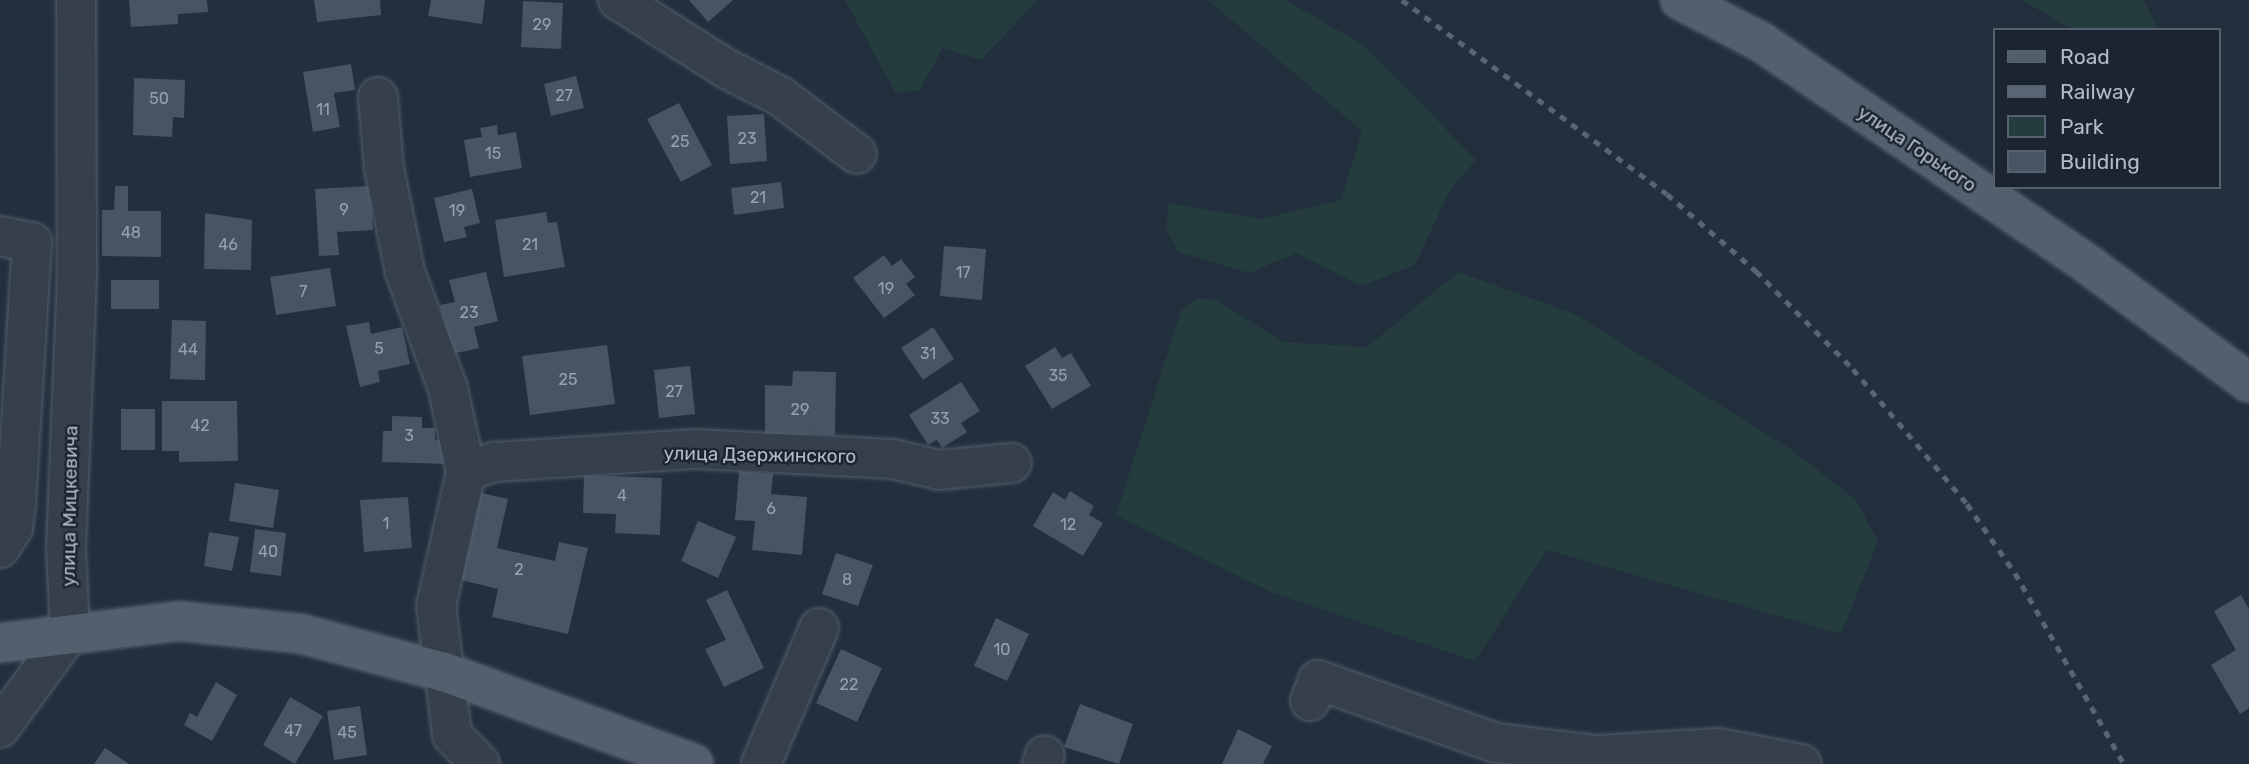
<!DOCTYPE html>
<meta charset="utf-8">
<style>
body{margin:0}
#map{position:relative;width:2249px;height:764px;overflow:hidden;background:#222f3d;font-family:Rubik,sans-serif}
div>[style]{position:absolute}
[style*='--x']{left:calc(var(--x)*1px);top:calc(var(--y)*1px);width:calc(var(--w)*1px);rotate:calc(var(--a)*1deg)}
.green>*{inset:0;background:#243c3e}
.building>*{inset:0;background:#465464}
.roads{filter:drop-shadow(0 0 2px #545e6b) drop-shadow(0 0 2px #545e6b)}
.minor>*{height:38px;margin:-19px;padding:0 19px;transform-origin:19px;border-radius:19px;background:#36404d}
.major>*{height:38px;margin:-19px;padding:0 19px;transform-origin:19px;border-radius:19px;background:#545f6d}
.rail>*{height:5px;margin-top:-2.5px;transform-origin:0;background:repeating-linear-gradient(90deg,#586574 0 7px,transparent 0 14px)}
span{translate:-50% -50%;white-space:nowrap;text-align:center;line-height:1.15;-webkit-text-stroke:5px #1b2532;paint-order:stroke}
.number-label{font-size:16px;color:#96a1b0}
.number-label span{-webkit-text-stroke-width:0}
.street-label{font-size:19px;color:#b1bbc9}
.legend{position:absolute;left:1993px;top:28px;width:228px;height:161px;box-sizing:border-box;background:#1b2532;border:2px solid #57616e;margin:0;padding:9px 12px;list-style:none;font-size:21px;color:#b1bbc9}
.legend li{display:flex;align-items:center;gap:14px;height:35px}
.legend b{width:35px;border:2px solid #57616e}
</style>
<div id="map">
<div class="green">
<div style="clip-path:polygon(845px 0,1038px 0,981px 60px,943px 48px,919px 91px,895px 92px)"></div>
<div style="clip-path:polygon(1208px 0,1285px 0,1365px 46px,1476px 160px,1450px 190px,1415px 265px,1362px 286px,1297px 253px,1249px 273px,1178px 252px,1166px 228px,1169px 203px,1261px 219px,1341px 200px,1362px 131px)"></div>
<div style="clip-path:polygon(2022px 0,2143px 0,2160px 30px,2073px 30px)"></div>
<div style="clip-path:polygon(1458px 272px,1575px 314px,1792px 450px,1856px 500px,1878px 541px,1841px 634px,1547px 550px,1475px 661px,1273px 593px,1116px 515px,1181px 311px,1197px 298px,1218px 301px,1283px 342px,1367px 347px)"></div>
</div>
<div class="building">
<div style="clip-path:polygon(129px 0,207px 0,208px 12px,178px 14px,178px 24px,131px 27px)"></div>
<div style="clip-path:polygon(314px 0,380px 0,381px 15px,317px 22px)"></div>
<div style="clip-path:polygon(431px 0,485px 0,482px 24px,428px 16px)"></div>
<div style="clip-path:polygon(689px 0,733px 0,708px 22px)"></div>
<div style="clip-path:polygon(523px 1px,563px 3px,561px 49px,521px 47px)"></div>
<div style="clip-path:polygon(351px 64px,355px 90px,334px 93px,340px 127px,313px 132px,303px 72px)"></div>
<div style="clip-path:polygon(576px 76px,584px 108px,551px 116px,544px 84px)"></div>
<div style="clip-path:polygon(134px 78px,185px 80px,184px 118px,173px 117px,172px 137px,133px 135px)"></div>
<div style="clip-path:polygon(679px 103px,712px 165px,681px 182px,647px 119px)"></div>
<div style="clip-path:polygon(764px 114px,767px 161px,730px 164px,727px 116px)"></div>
<div style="clip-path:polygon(497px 125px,498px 135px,516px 132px,522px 168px,470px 177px,464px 140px,482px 137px,480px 128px)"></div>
<div style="clip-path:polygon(781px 182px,784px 208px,734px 215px,731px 188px)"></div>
<div style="clip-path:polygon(115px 186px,128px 186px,128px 211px,161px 211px,161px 257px,102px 256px,102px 210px,114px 210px)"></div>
<div style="clip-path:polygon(370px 186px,373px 230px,337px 232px,339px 255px,319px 256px,315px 189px)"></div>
<div style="clip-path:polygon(472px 189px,480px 223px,464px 227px,467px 237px,444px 242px,434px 198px)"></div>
<div style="clip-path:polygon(546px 212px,548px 223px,557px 222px,565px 267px,504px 277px,495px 220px)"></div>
<div style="clip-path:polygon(205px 213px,252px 220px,251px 270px,204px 269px)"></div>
<div style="clip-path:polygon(944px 246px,986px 249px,982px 300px,940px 296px)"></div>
<div style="clip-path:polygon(884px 255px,892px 266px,901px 259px,915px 277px,906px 284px,915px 295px,884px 318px,853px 278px)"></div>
<div style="clip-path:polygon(330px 268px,336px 306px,276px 315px,270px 277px)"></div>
<div style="clip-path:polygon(486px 272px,498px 321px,474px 327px,479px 348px,452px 354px,440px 305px,455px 302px,449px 280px)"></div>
<div style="clip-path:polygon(111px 280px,159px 280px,159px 309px,111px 309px)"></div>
<div style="clip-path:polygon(172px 320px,206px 321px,205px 380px,170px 379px)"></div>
<div style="clip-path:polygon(369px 322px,371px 334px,402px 327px,410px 364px,378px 371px,380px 382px,360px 387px,346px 326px)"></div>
<div style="clip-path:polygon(933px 327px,954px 359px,923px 380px,901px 348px)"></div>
<div style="clip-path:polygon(607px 345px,615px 404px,530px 415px,522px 356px)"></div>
<div style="clip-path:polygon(1055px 347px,1062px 358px,1071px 353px,1091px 386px,1052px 409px,1025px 366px)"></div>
<div style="clip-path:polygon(690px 366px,695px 414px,659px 418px,654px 370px)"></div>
<div style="clip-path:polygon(793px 371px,836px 372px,835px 435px,765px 434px,765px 385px,792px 386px)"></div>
<div style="clip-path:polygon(961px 382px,980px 411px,961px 423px,967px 432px,942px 448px,937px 440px,928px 445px,909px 415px)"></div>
<div style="clip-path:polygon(162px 401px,237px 401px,238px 461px,179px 462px,179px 451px,162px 451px)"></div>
<div style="clip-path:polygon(121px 409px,155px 409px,155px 450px,121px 450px)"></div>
<div style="clip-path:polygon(392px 416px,422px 417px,422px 428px,435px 428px,435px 440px,449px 440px,448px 464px,382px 462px,383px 431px,392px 431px)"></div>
<div style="clip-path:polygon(739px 471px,773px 474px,771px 494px,807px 497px,802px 555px,752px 550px,755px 521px,735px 520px)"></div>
<div style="clip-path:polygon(584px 475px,662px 478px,660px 535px,615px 533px,616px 514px,583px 513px)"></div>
<div style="clip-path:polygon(235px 483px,279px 490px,273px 528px,229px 521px)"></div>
<div style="clip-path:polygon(473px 491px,508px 499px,497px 548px,555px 561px,559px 542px,588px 548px,568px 634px,492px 617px,498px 589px,453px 578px)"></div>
<div style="clip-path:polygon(1070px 491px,1094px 506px,1089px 515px,1103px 523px,1083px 556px,1033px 526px,1053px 492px,1065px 500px)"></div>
<div style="clip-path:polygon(408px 497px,412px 548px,364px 552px,360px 500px)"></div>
<div style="clip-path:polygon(698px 521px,736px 537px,718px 578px,681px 561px)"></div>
<div style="clip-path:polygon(255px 529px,286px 533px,281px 576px,250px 572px)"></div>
<div style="clip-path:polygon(209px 532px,239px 537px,232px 571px,204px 566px)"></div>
<div style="clip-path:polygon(836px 553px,873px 565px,858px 606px,822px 594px)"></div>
<div style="clip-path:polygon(727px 590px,764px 668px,724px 687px,705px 649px,726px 640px,706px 600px)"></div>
<div style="clip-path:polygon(2241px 595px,2249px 609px,2249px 708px,2240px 714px,2211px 665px,2236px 650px,2214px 611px)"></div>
<div style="clip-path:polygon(996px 618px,1029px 634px,1007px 681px,974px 666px)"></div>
<div style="clip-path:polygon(841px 649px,882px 668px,857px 722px,816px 703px)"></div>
<div style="clip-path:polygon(216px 682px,237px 695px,212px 741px,184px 725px,190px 713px,197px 717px)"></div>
<div style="clip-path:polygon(290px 697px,323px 716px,295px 764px,263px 745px)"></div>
<div style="clip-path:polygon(1080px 704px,1133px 724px,1119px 764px,1064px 747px)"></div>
<div style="clip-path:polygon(360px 706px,367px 755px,334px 760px,327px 711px)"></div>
<div style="clip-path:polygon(1238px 729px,1272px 746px,1263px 764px,1222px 764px)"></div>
<div style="clip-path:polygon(105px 748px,129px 764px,94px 764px)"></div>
</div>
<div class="roads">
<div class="minor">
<div style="--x:618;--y:0;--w:127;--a:32.4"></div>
<div style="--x:725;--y:68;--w:62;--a:27"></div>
<div style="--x:780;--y:96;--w:96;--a:37"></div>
<div style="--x:378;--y:97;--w:71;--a:85.2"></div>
<div style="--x:384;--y:168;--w:106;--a:78.6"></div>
<div style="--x:405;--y:272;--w:125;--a:69.8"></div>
<div style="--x:448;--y:389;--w:85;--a:77.8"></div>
<div style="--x:466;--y:472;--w:137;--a:102.6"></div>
<div style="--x:436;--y:606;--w:130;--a:82.9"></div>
<div style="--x:452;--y:735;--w:40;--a:46"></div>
<div style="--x:0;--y:236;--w:33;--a:11"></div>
<div style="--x:32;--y:242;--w:262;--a:93.5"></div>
<div style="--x:16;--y:504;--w:24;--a:97"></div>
<div style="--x:13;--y:528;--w:24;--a:123"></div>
<div style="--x:466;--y:472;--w:30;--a:-20"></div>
<div style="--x:494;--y:462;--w:203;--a:-3.7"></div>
<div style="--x:697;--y:449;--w:196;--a:2.9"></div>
<div style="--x:893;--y:459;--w:47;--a:13.4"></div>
<div style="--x:939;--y:470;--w:73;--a:-5.5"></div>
<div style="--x:1310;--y:701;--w:22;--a:-69"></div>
<div style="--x:1318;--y:680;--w:189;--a:19.5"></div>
<div style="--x:1496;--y:743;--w:102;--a:6.8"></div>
<div style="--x:1597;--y:755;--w:121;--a:-3.3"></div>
<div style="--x:1718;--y:748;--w:85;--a:10.9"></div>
<div style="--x:0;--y:728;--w:119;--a:-53.9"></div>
<div style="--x:70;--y:632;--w:84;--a:-92.7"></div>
<div style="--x:66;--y:548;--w:279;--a:-87.7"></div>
<div style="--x:77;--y:269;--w:269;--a:-90.2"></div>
<div style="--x:761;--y:764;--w:148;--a:-66.9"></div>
<div style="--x:1042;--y:764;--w:9;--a:-72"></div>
</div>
<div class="major">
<div style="--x:1680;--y:0;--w:91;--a:27.4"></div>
<div style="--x:1761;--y:42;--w:398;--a:34.2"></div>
<div style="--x:2090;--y:266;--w:197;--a:36.3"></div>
<div style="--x:0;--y:643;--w:180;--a:-7"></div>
<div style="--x:179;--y:621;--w:124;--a:6"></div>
<div style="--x:302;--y:634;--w:147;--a:15"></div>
<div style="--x:444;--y:672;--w:266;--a:20.2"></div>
</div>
</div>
<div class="rail">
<div style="--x:1402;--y:0;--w:328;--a:36.2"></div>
<div style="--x:1667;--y:194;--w:118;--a:40.9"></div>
<div style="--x:1756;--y:271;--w:138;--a:45.3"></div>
<div style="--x:1853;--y:369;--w:177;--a:49.8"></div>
<div style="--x:1967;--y:504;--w:84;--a:55.2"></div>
<div style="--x:2015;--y:573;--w:220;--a:60.3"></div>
</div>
<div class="number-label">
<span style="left:542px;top:25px">29</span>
<span style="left:564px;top:96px">27</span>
<span style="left:159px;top:99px">50</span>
<span style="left:323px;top:110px">11</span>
<span style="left:747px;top:139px">23</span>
<span style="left:680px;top:142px">25</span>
<span style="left:493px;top:154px">15</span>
<span style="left:758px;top:198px">21</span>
<span style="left:344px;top:210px">9</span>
<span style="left:457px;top:211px">19</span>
<span style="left:131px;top:233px">48</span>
<span style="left:228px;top:245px">46</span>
<span style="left:530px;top:245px">21</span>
<span style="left:963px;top:273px">17</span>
<span style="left:886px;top:289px">19</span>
<span style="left:303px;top:292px">7</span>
<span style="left:469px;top:313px">23</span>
<span style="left:379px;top:349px">5</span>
<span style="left:188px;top:350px">44</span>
<span style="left:928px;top:354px">31</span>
<span style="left:1058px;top:376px">35</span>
<span style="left:568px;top:380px">25</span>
<span style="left:674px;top:392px">27</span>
<span style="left:800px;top:410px">29</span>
<span style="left:940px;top:419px">33</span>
<span style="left:200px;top:426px">42</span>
<span style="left:409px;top:436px">3</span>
<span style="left:622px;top:496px">4</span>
<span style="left:771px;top:509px">6</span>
<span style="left:386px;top:524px">1</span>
<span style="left:1068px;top:525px">12</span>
<span style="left:268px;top:552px">40</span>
<span style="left:519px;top:570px">2</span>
<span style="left:847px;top:580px">8</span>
<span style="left:1002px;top:650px">10</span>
<span style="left:849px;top:685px">22</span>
<span style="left:293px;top:731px">47</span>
<span style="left:347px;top:733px">45</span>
</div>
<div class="street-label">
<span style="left:1917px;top:149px;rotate:34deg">улица Горького</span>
<span style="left:760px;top:455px;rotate:1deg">улица Дзержинского</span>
<span style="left:70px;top:506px;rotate:-89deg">улица Мицкевича</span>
</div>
<ul class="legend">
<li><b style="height:9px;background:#545f6d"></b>Road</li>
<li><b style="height:9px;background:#586574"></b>Railway</li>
<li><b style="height:19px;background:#243c3e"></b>Park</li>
<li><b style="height:19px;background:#465464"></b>Building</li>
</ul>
</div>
